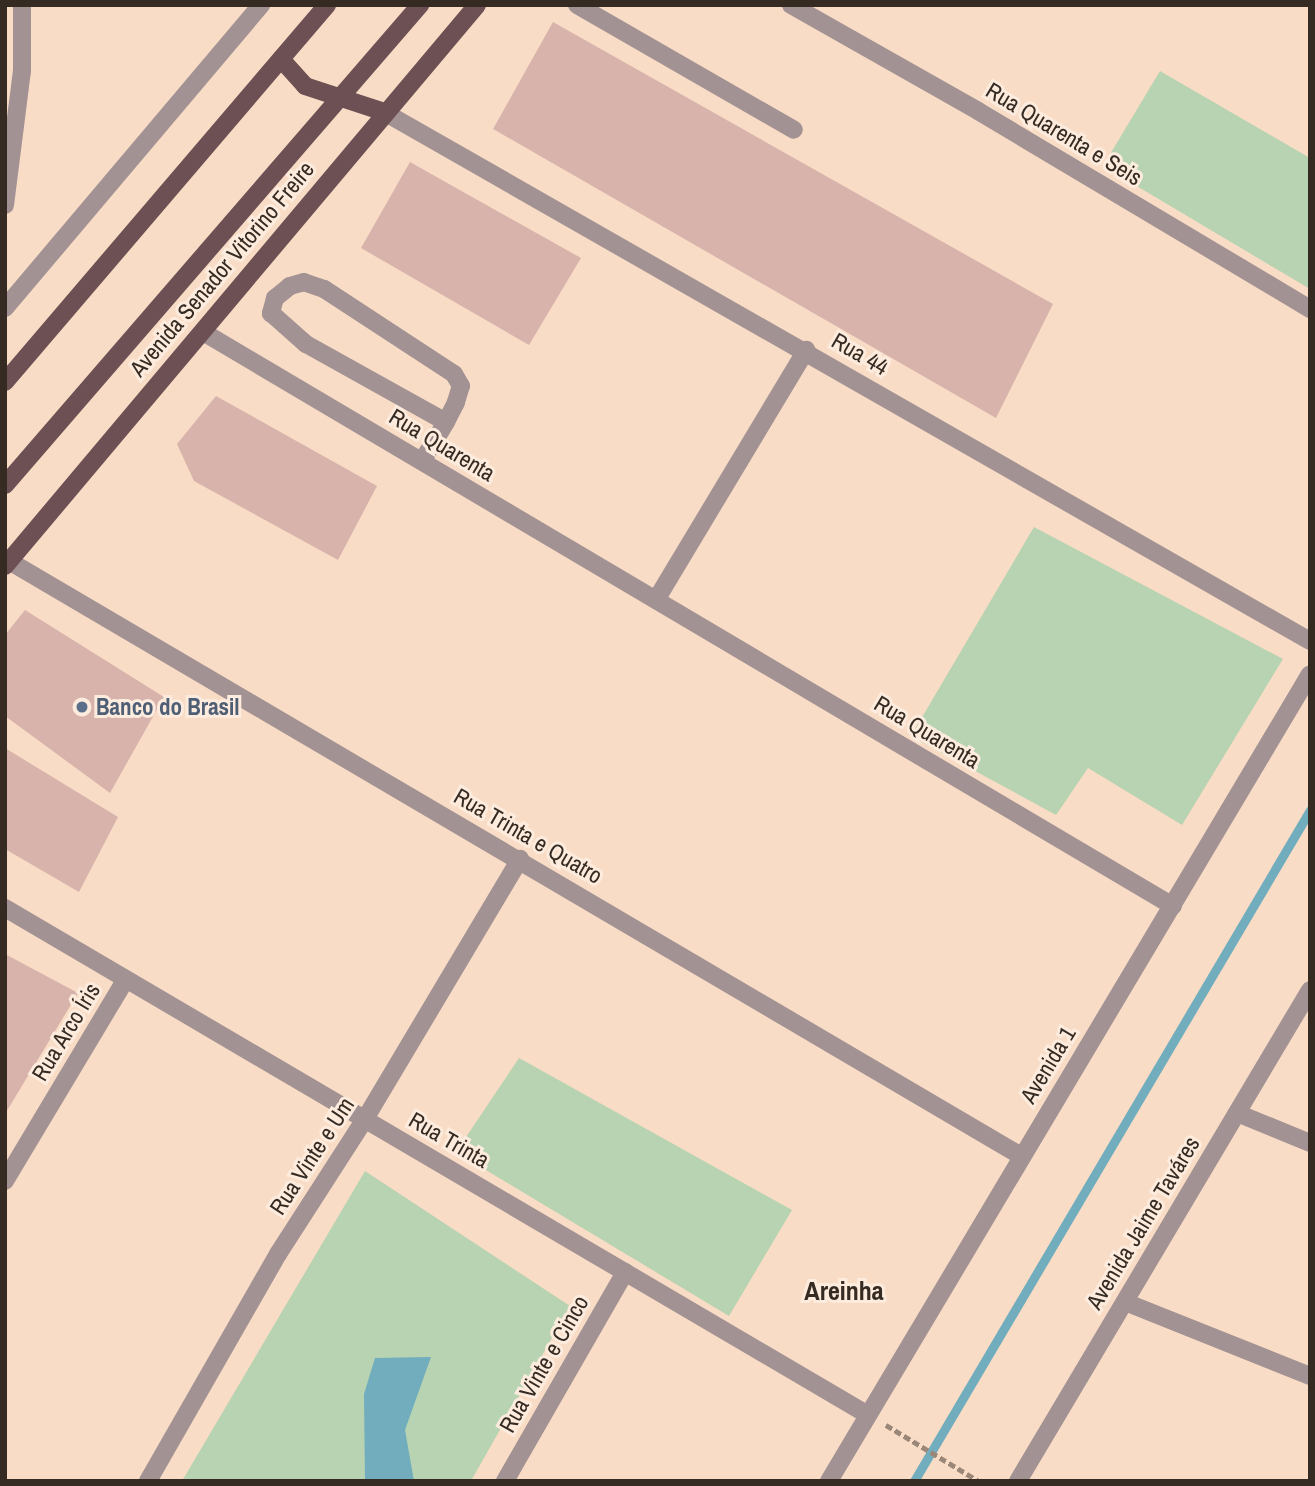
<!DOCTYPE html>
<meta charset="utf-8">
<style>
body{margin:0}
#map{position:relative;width:1315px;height:1486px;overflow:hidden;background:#f9dcc5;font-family:"Archivo Narrow",sans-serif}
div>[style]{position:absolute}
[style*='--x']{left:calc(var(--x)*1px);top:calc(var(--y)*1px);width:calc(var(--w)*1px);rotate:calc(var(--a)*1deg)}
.green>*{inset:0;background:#b7d3b2}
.water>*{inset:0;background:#71adbd}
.stream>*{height:9px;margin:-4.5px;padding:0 4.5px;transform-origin:4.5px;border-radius:4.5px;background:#71adbd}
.building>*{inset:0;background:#d8b3ac}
.path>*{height:4.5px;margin-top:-2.25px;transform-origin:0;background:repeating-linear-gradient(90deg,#9b8777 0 7px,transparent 0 10.5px)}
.minor>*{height:18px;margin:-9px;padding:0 9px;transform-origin:9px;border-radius:9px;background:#a29293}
.major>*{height:18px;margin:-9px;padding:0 9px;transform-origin:9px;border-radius:9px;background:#6c5053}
.dots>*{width:19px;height:19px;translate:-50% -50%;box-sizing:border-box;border:4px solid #fdecde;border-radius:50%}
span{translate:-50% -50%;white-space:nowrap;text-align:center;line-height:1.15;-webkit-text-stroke:6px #fdecde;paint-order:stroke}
.street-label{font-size:23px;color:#362b22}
.service-label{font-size:23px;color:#4e5e75;font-weight:700}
.left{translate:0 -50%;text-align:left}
.quarter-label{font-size:26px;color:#362b22;font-weight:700}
.frame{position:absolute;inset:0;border:7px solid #362b22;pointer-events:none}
</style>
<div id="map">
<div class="green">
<div style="clip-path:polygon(1160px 71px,1310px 158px,1310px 289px,1103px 166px)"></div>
<div style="clip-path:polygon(1034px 527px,1283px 659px,1182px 825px,1088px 768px,1056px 815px,911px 736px)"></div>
<div style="clip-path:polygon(519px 1058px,792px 1210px,729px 1316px,456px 1152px)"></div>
<div style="clip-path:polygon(365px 1171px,570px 1306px,471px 1481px,182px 1481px)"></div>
</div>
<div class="water">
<div style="clip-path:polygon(431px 1357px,405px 1430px,414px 1481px,365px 1481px,364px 1394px,375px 1358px)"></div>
</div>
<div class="stream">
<div style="--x:914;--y:1481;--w:779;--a:-59.45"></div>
</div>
<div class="building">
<div style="clip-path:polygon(553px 22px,1053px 304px,996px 418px,493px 129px)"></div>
<div style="clip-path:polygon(410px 162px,581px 258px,529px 345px,361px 248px)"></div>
<div style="clip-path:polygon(216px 396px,377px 486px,338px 560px,194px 481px,177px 444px)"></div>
<div style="clip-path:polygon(25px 610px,164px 697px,110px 793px,5px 716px,5px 635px)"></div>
<div style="clip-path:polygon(5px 748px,118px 817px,79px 892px,5px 849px)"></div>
<div style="clip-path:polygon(5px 954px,78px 993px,5px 1114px)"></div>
</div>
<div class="path">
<div style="--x:886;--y:1425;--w:109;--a:31.1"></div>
</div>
<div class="minor">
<div style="--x:577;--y:5;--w:250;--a:29.9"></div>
<div style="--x:791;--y:5;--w:215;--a:29.5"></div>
<div style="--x:978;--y:111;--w:387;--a:30.8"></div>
<div style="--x:384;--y:112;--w:1066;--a:29.74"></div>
<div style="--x:5;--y:205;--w:135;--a:-82.8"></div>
<div style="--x:22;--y:71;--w:66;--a:-90"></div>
<div style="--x:5;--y:308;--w:397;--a:-49.8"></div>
<div style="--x:203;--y:332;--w:1127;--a:30.62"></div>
<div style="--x:422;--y:461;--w:28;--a:-58"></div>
<div style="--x:437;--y:437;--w:17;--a:-59"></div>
<div style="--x:446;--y:422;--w:22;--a:-63"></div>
<div style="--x:456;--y:402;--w:17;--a:-73"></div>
<div style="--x:461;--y:386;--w:14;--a:-120"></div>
<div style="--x:454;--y:374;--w:155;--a:-146.8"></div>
<div style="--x:324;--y:289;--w:21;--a:-161"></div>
<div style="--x:304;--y:282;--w:15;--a:164"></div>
<div style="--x:290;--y:286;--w:19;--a:141"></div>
<div style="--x:275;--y:298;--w:16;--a:105"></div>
<div style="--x:271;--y:313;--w:47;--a:41.5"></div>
<div style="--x:306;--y:344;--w:160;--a:29.1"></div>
<div style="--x:9;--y:561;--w:1174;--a:30.45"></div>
<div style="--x:656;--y:600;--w:292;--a:-59"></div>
<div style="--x:5;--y:908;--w:1001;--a:30.43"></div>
<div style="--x:1237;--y:1113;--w:79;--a:22.3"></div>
<div style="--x:5;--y:1181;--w:235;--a:-59.1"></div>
<div style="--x:1125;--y:1302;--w:199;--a:21.8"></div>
<div style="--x:148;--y:1481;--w:262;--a:-60.2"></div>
<div style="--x:278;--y:1254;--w:161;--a:-57.2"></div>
<div style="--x:365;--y:1119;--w:303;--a:-59.2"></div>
<div style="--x:505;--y:1481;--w:241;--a:-60.1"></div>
<div style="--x:829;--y:1481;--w:939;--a:-59.2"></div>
<div style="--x:1018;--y:1481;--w:571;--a:-59.26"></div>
</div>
<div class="major">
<div style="--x:281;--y:59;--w:36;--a:48"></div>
<div style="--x:305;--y:86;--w:83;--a:18.2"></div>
<div style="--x:5;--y:382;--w:496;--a:-49.5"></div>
<div style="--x:5;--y:485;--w:635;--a:-49.15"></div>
<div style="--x:5;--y:566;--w:733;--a:-49.92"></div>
</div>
<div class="dots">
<div style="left:82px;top:707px;background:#5c6f8a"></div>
</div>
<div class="street-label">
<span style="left:1064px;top:134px;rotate:31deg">Rua Quarenta e Seis</span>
<span style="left:222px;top:269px;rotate:-50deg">Avenida Senador Vitorino Freire</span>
<span style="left:860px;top:354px;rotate:30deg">Rua 44</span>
<span style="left:442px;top:445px;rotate:31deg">Rua Quarenta</span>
<span style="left:927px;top:732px;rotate:31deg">Rua Quarenta</span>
<span style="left:528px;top:836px;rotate:30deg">Rua Trinta e Quatro</span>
<span style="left:66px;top:1032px;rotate:-59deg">Rua Arco Íris</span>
<span style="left:1048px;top:1065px;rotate:-59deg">Avenida 1</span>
<span style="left:449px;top:1140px;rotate:30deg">Rua Trinta</span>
<span style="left:312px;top:1156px;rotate:-57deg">Rua Vinte e Um</span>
<span style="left:1143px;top:1223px;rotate:-59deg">Avenida Jaime Taváres</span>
<span style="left:544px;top:1364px;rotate:-60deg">Rua Vinte e Cinco</span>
</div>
<div class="service-label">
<span class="left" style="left:96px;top:707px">Banco do Brasil</span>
</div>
<div class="quarter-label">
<span style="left:844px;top:1291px">Areinha</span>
</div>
<div class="frame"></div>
</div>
